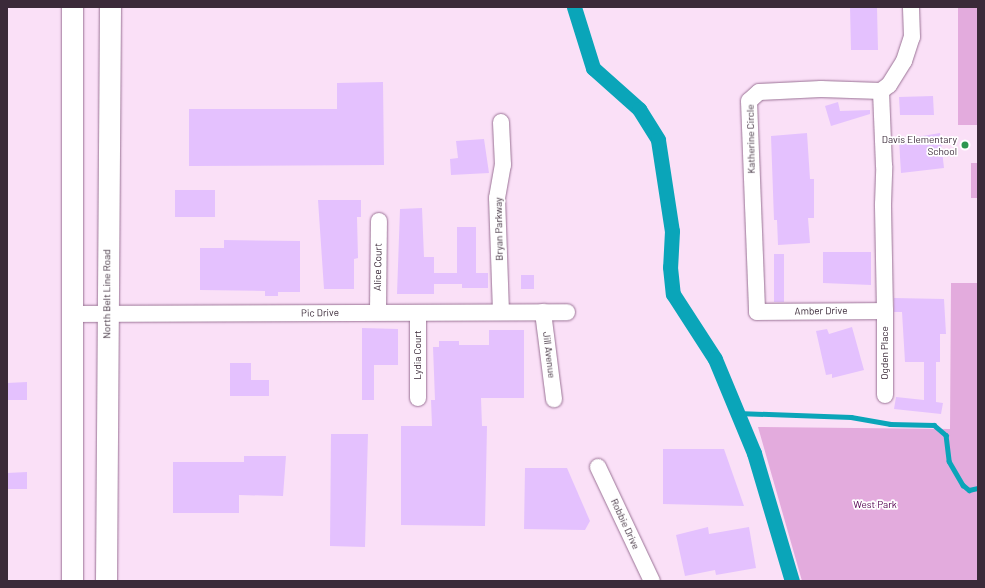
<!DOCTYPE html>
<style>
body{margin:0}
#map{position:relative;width:985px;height:588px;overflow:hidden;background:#fae0f7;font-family:Barlow,sans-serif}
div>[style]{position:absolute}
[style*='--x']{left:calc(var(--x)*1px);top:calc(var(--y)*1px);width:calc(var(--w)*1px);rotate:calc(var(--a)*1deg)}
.green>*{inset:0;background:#e3abdd}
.stream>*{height:4.5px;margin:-2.25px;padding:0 2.25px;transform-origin:2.25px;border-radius:2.25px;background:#0aa5b9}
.canal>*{height:15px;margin:-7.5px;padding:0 7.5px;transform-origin:7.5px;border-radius:7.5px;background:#0aa5b9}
.building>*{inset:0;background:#e4c1fe}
.roads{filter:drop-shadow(0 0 1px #9a7295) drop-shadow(0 0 1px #9a7295)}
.minor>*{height:16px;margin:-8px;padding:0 8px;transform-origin:8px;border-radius:8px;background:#fff}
.major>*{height:21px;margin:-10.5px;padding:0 10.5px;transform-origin:10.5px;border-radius:10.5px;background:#fff}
.dots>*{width:11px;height:11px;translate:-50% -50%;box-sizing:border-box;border:2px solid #fff;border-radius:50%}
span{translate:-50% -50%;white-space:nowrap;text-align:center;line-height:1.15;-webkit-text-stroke:3.5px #fff;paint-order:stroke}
.street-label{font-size:10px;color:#3b2a39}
.poi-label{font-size:10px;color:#3b2a39}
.right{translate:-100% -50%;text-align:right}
.park-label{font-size:10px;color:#530050}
.frame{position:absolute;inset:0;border:8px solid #3b2a39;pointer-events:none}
</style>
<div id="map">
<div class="green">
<div style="clip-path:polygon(958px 7px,978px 7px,978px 125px,958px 125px)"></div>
<div style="clip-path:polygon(971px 163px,978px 163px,978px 198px,971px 198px)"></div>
<div style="clip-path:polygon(951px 283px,978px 283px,978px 581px,802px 581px,758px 427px,950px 429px)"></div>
</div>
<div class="stream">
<div style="--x:737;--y:413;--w:114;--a:2"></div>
<div style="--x:851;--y:417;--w:40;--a:10"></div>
<div style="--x:890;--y:424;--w:44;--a:1.3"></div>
<div style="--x:934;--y:425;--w:16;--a:40"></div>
<div style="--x:946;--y:435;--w:26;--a:83"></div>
<div style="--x:949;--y:461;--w:28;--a:60"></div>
<div style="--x:963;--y:485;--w:8;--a:40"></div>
<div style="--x:969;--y:490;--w:9;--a:-13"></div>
</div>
<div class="canal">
<div style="--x:574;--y:7;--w:64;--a:72.7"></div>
<div style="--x:593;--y:68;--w:62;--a:41.7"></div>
<div style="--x:639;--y:109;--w:36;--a:58"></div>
<div style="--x:658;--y:140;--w:92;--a:81.3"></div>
<div style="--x:672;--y:231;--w:36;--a:93"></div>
<div style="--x:670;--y:267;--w:27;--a:84"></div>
<div style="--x:673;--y:294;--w:77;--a:57.1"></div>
<div style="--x:715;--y:359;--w:102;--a:67.5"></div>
<div style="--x:754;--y:453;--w:134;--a:73.5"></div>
</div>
<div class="building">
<div style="clip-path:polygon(850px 7px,877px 7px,878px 50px,851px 50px)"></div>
<div style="clip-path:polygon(383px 82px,384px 165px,189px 166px,189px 109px,337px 109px,337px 83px)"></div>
<div style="clip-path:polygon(933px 96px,934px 115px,900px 115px,899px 97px)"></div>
<div style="clip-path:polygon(838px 102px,840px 111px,870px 110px,870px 114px,831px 126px,825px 106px)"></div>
<div style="clip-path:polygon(807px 133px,810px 179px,814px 179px,814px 218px,808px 218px,810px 243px,778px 245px,777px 220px,774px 220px,771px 136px)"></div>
<div style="clip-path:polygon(940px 133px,944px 168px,901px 173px,899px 140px)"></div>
<div style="clip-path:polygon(484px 139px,489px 173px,451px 175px,450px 159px,458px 158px,456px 141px)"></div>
<div style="clip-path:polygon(175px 190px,215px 190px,215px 217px,175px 217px)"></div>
<div style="clip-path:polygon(318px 200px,361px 200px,361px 217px,357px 217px,358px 258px,354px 259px,354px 289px,324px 289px)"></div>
<div style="clip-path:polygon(422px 208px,424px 257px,434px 257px,434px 273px,457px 273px,457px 227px,476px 227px,476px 273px,488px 273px,488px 288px,462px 288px,462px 284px,434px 284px,434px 294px,397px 294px,400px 209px)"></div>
<div style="clip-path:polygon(224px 240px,300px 241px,300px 292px,278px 292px,278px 296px,265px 296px,265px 291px,200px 290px,200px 248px,224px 248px)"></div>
<div style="clip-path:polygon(823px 252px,871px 252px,871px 285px,823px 283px)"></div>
<div style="clip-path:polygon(774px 254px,784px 254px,784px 302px,774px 302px)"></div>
<div style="clip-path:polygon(521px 275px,534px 275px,534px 289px,521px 289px)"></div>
<div style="clip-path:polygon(894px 298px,944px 299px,946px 334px,940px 334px,940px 362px,936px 362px,936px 402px,943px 403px,941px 414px,894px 409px,896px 397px,924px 400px,924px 362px,905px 362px,902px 312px,894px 312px)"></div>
<div style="clip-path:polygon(852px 327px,864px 370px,832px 378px,832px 374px,826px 375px,816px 331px,827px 329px,829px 334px)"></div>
<div style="clip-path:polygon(362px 328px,398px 329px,398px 365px,374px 365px,374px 400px,362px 400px)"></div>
<div style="clip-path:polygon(489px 330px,524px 330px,524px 398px,481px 398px,482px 426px,487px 426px,485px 526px,401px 525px,401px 426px,432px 426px,431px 400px,435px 400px,433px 347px,439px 347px,439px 341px,459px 341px,459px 345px,489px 345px)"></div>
<div style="clip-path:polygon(230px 363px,251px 363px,251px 380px,269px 380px,269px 396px,230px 396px)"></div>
<div style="clip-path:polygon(27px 382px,27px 400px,7px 400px,7px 383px)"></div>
<div style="clip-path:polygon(331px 434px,368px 434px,365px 547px,330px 546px)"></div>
<div style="clip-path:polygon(663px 449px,724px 449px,744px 506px,663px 504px)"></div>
<div style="clip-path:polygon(244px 456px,286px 456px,283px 496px,239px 495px,239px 513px,173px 513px,173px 462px,244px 462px)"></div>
<div style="clip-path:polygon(525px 468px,567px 468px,590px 521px,585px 530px,524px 529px)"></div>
<div style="clip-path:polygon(27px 472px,27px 489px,7px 489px,7px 473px)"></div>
<div style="clip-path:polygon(708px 527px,709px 534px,749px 527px,756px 568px,716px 575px,715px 570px,685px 576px,676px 535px)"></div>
</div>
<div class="roads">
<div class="minor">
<div style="--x:881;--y:91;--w:10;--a:-37"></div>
<div style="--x:889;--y:85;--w:28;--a:-58"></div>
<div style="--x:904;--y:61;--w:25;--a:-72"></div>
<div style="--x:912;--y:37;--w:30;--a:-92"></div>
<div style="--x:378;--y:312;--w:91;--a:-89.4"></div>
<div style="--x:501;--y:312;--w:114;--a:-92"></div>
<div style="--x:497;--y:198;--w:34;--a:-80"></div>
<div style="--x:503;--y:165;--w:43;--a:-92.7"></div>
<div style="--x:543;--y:312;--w:88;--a:82.8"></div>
<div style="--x:72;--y:314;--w:495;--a:-0.2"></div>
<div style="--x:885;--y:395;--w:84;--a:-90"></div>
<div style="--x:885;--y:311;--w:107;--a:-91.1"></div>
<div style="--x:883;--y:204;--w:38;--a:-88"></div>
<div style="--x:884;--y:166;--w:75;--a:-92.3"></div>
<div style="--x:881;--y:91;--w:60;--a:-178.1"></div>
<div style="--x:821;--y:89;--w:62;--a:177.2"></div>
<div style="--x:759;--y:92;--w:13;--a:138"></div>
<div style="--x:749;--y:101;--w:211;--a:87.8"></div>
<div style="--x:757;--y:312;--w:128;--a:-0.4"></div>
<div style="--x:418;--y:398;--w:85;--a:-90"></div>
<div style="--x:598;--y:467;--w:126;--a:64.7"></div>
</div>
<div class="major">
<div style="--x:72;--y:581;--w:574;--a:-90"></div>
<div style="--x:106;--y:581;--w:574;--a:-89.6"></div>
</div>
</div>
<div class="dots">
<div style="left:965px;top:145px;background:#2c974f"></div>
</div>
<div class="street-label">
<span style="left:751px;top:139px;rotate:-91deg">Katherine Circle</span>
<span style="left:499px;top:229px;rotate:-91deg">Bryan Parkway</span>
<span style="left:378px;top:267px;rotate:-89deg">Alice Court</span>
<span style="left:107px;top:294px;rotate:-90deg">North Belt Line Road</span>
<span style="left:821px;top:311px;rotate:-1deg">Amber Drive</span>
<span style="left:320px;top:313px;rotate:-1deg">Pic Drive</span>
<span style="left:885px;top:353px;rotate:-90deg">Ogden Place</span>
<span style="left:418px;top:355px;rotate:-90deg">Lydia Court</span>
<span style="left:549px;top:355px;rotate:83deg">Jill Avenue</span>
<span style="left:625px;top:524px;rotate:65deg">Robbie Drive</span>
</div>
<div class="poi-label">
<span class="right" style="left:957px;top:145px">Davis Elementary<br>School</span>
</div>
<div class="park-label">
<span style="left:875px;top:505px">West Park</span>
</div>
<div class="frame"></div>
</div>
